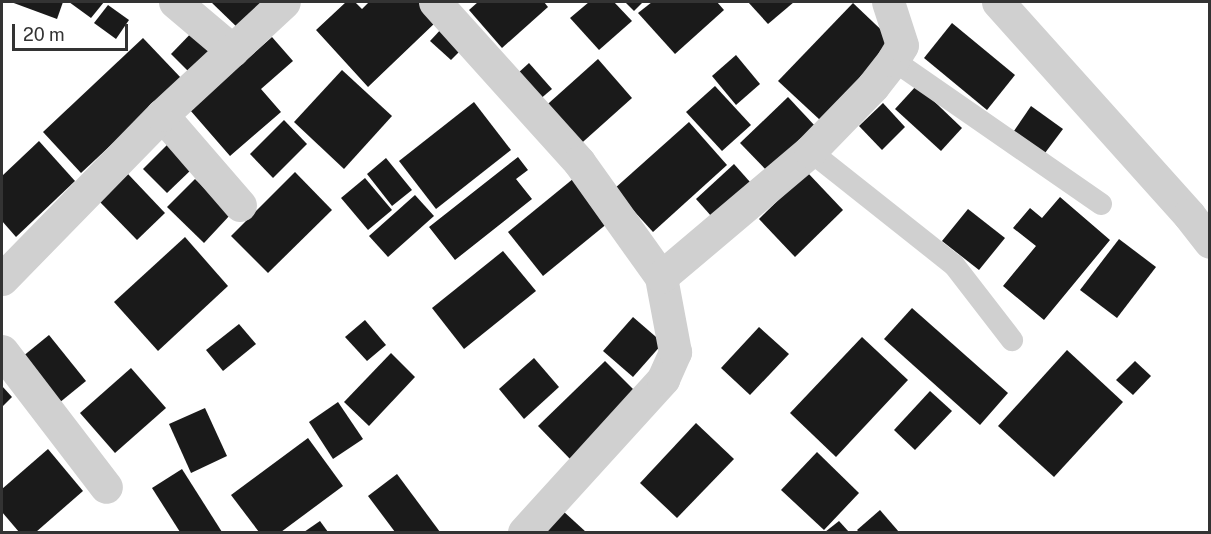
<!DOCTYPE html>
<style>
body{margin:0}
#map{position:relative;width:1211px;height:534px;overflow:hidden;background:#fff;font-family:"Public Sans",sans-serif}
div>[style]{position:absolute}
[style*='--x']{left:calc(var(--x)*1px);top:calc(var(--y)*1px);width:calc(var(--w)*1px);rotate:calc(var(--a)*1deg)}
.building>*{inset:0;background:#1a1a1a}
.service>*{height:22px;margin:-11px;padding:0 11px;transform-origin:11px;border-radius:11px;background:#d0d0d0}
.minor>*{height:33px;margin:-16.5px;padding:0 16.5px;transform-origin:16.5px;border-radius:16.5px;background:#d0d0d0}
span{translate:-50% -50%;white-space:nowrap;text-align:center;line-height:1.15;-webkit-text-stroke:6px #fff;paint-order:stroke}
.frame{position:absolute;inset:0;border:3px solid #333;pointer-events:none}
.scale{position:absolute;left:12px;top:24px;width:116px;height:27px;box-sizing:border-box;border:3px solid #333;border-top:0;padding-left:8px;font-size:18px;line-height:21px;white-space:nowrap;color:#333;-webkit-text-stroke:4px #fff;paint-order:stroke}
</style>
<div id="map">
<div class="building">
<div style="clip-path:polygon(11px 2px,63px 2px,57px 19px)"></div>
<div style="clip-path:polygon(69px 2px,104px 2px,91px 18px)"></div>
<div style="clip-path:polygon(211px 2px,267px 2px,240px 30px)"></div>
<div style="clip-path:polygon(346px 2px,355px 2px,362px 9px,369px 2px,418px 2px,437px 21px,368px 87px,316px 30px)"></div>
<div style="clip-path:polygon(478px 2px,544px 2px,548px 7px,502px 48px,469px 10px)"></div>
<div style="clip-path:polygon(589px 2px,614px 2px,632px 21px,599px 50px,570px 18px)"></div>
<div style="clip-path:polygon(625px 2px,643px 2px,634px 11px)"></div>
<div style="clip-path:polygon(652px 2px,717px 2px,724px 10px,675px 54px,638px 13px)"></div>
<div style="clip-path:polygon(748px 2px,794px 2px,768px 24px)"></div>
<div style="clip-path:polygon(853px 3px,894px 42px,820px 120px,778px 81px)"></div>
<div style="clip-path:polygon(108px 5px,129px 20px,116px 39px,94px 23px)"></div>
<div style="clip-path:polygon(952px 23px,1015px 75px,987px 110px,924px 58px)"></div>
<div style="clip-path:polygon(200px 24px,224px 49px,195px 78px,171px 54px)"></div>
<div style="clip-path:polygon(444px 26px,465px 46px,451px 60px,430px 41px)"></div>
<div style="clip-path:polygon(272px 37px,293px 61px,261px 89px,281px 112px,230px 156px,190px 110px)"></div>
<div style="clip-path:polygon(143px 38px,182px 79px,81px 173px,43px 132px)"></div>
<div style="clip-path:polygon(736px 55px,760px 84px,736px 105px,712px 76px)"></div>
<div style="clip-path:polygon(598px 59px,632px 98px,575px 149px,540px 111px)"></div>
<div style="clip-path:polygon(529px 63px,552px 89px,539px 100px,517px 74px)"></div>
<div style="clip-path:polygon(342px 70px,392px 116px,344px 169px,294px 122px)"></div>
<div style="clip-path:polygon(917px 85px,962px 128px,941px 151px,895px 109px)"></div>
<div style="clip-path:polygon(715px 86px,751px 125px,722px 151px,686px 112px)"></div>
<div style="clip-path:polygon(788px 97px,816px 127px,769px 173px,740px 143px)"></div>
<div style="clip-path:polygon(474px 102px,511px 150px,436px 209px,399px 161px)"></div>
<div style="clip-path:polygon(883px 103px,905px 127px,882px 150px,859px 126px)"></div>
<div style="clip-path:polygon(1031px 106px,1063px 129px,1045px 153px,1014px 131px)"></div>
<div style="clip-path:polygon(284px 120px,307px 144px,273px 178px,250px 154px)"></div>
<div style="clip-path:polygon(689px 122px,727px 165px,653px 232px,614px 189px)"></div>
<div style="clip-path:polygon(39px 141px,75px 181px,16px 237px,2px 221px,2px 176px)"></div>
<div style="clip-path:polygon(169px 143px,193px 168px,167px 193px,143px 169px)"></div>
<div style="clip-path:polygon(518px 157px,528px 170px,516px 179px,532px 199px,455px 260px,429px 227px)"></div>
<div style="clip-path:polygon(386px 158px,412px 190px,392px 206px,367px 174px)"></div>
<div style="clip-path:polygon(734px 164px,750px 182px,712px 217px,696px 199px)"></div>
<div style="clip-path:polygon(295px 172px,332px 210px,268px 273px,231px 236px)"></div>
<div style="clip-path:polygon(807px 172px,843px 210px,795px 257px,759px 219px)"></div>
<div style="clip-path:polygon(128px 174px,165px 213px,137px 240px,99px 201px)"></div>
<div style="clip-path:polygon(579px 174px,614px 218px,543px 276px,508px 232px)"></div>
<div style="clip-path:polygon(365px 178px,392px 210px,368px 230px,341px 198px)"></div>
<div style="clip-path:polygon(195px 179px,231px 214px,204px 243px,167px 207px)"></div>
<div style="clip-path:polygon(415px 195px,434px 216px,388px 257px,369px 236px)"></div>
<div style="clip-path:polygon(1060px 197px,1110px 240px,1044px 320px,1003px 286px,1036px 246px,1013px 228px,1030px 208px,1042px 218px)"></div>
<div style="clip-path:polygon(968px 209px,1005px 238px,979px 270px,942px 241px)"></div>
<div style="clip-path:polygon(185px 237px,228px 286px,158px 351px,114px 302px)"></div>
<div style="clip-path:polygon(1119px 239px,1156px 267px,1117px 318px,1080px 290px)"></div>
<div style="clip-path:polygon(503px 251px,536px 291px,464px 349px,432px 308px)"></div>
<div style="clip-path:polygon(912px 308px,1008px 393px,980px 425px,884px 339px)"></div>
<div style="clip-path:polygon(633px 317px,663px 343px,633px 377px,603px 351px)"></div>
<div style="clip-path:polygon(365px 320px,386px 345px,367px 361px,345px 337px)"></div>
<div style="clip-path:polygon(239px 324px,256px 344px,223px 371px,206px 350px)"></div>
<div style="clip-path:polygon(759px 327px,789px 354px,750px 395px,721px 368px)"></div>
<div style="clip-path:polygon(49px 335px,86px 381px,59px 403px,22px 357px)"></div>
<div style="clip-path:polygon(862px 337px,908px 380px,836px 457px,790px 413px)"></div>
<div style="clip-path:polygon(1067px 350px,1123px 402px,1054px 477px,998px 426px)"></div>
<div style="clip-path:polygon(391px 353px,415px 377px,369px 426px,344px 402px)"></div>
<div style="clip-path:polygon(534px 358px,559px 387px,524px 419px,499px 389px)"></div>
<div style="clip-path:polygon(605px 361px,638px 394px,571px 460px,538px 426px)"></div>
<div style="clip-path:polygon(1135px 361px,1151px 376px,1133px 395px,1116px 380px)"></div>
<div style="clip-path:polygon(131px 368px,166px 408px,115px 453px,80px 413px)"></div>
<div style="clip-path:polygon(2px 386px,12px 397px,2px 407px)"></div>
<div style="clip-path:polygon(930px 391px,952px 411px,915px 450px,894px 430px)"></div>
<div style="clip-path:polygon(338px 402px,363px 439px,333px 459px,309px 422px)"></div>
<div style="clip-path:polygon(205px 408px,227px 456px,191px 473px,169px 424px)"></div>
<div style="clip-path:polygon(696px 423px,734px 459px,677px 518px,640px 483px)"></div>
<div style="clip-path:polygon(308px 438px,343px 486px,281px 532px,259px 532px,231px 495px)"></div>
<div style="clip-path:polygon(48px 449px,83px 491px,36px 532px,19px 532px,2px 512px,2px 489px)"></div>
<div style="clip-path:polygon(817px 452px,859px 493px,824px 530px,781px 490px)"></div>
<div style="clip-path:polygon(182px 469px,222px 532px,180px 532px,152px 488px)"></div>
<div style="clip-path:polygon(397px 474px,440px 532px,395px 532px,368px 496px)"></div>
<div style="clip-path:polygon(880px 510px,899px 532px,859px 532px,857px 530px)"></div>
<div style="clip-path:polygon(563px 511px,586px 532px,542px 532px)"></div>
<div style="clip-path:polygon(320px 521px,328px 532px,304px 532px)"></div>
<div style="clip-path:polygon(839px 521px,849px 532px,825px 532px)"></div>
</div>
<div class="service">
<div style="--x:893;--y:60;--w:253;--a:34.7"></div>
<div style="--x:810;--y:151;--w:184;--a:38.4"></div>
<div style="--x:954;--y:265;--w:95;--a:52.3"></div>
</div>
<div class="minor">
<div style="--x:175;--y:2;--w:75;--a:40.1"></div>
<div style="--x:435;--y:2;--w:215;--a:48"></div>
<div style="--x:579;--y:162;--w:141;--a:54.5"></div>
<div style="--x:998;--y:2;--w:286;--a:48.1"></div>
<div style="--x:1189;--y:215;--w:34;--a:52"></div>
<div style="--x:162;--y:115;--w:119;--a:49.1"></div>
<div style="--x:2;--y:279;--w:229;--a:-45.7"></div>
<div style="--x:162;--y:115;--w:166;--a:-42.8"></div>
<div style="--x:2;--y:351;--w:171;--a:52.6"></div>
<div style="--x:524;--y:532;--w:207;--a:-47.7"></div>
<div style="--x:663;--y:379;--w:30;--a:-66"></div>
<div style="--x:675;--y:352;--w:76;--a:-100.6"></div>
<div style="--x:661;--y:277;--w:195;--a:-40.2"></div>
<div style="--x:810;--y:151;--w:91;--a:-45.9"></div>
<div style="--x:873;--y:86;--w:33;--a:-52"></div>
<div style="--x:893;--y:60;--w:17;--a:-59"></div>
<div style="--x:902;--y:45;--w:45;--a:-108"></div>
</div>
<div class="frame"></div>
<div class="scale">20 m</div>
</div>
